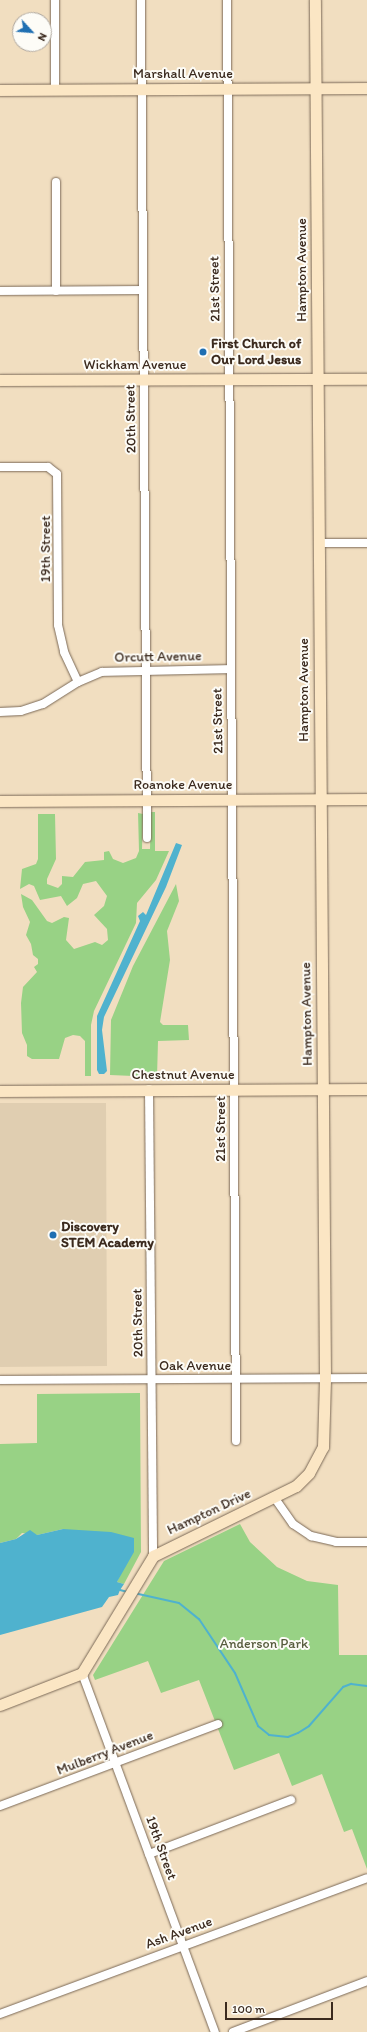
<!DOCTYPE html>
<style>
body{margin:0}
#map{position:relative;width:367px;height:2032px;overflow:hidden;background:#f1dec0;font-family:Itim,sans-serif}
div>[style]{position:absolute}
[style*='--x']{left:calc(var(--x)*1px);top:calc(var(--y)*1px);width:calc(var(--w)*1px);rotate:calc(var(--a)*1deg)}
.built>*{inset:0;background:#e0ceb1}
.green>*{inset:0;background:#98d285}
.water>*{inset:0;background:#4fb2ce}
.stream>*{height:2px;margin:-1px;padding:0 1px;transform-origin:1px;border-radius:1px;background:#4fb2ce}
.roads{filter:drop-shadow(0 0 1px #7b6957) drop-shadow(0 0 1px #7b6957)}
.street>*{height:8px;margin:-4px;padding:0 4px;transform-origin:4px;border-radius:4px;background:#fff}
.secondary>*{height:11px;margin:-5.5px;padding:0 5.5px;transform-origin:5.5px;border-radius:5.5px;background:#fbe6c4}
.dots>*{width:11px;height:11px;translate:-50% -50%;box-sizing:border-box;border:2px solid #fdfcf7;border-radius:50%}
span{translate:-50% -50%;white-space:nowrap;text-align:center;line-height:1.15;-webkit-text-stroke:4px #fdfcf7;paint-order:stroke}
.street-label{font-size:14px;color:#3b2a1e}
.poi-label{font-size:14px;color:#3b2a1e;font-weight:700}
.left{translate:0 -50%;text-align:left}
.park-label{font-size:14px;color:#575c3d}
.north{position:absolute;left:12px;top:12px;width:40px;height:40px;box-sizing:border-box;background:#fdfcf7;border:1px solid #afa8a0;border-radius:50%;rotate:116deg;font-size:11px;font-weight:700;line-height:16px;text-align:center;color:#3b2a1e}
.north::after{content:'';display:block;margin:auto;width:14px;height:18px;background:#1f6fb2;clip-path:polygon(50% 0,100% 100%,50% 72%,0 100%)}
.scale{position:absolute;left:225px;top:2002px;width:108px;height:18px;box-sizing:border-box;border:2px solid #3b2a1e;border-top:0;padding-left:5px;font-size:12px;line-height:14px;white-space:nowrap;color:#3b2a1e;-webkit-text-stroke:3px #fdfcf7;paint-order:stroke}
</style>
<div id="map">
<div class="built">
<div style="clip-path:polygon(0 1103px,106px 1103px,107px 1366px,0 1367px)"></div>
</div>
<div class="green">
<div style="clip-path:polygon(151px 812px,155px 812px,155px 851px,169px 851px,156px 880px,137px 903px,136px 923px,94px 1011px,91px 1025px,91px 1076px,85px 1076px,85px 1041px,80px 1036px,73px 1035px,65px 1038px,59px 1059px,32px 1059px,27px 1056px,27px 1045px,22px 1033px,21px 1003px,23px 987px,37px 972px,34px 967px,38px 964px,38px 959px,33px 955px,31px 944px,26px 935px,30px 922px,23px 907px,21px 894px,32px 900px,47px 921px,52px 923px,64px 917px,69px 918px,66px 940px,74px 949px,95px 942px,102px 945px,108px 940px,107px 929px,94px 915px,104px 906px,107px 896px,96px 881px,83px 884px,77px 898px,67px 906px,61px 896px,40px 900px,34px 886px,29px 884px,20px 889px,22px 869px,36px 864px,38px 859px,38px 814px,55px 814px,56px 859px,47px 879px,47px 884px,58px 888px,62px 884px,62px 876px,73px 877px,85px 862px,104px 860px,104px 852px,109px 851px,113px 859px,123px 863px,136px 858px,139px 851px,138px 813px,143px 814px,142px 849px,150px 849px)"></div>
<div style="clip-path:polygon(176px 884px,179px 901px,167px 931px,170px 960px,160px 1022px,163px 1025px,188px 1025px,189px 1040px,158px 1041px,157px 1077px,110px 1075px,111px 1020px,133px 966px)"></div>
<div style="clip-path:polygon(140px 1393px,141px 1552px,124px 1584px,117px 1582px,124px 1567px,63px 1529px,37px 1535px,22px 1533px,16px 1539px,0 1543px,0 1444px,37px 1443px,37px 1394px)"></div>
<div style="clip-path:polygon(240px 1524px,250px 1542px,277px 1567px,307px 1581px,338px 1585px,339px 1655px,367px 1655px,367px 1869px,352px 1829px,344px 1832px,322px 1774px,292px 1786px,279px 1753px,234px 1770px,199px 1680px,161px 1693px,148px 1661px,95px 1680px,93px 1675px,164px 1561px)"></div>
</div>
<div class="water">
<div style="clip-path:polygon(176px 843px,182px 845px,166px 887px,104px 1017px,102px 1030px,107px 1071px,104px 1074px,99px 1074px,97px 1070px,97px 1016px,140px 921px,138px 916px,143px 912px,146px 915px)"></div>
<div style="clip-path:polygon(63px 1529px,111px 1532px,134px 1538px,134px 1552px,117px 1582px,124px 1584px,120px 1590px,118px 1595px,109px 1597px,102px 1607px,0 1635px,0 1543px,16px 1539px,30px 1530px,37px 1535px)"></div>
</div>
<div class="stream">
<div style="--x:120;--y:1590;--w:8;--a:14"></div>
<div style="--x:134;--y:1593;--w:46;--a:12.5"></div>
<div style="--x:179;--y:1603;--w:26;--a:39"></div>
<div style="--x:199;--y:1619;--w:65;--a:56.3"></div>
<div style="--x:235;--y:1673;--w:58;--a:66.5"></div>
<div style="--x:258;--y:1726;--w:14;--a:39"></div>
<div style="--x:269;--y:1735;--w:19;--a:6"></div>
<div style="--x:288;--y:1737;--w:11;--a:-22"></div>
<div style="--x:298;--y:1733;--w:13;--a:-32"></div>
<div style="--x:309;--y:1726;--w:52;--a:-48.9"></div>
<div style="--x:343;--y:1687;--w:9;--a:-21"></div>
<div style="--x:351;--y:1684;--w:16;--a:7"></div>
</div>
<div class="roads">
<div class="street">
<div style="--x:55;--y:0;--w:90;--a:90"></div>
<div style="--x:141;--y:0;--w:838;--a:89.59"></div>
<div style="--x:227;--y:0;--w:1441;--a:89.64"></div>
<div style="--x:56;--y:182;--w:109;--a:90"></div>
<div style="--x:0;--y:291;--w:142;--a:-0.4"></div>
<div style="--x:0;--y:467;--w:48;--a:0"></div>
<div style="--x:48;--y:467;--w:11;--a:38"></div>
<div style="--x:57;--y:474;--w:151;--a:89.6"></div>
<div style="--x:58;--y:625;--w:28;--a:77"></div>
<div style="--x:64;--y:652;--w:33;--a:65"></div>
<div style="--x:318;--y:543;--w:49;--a:0"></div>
<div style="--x:0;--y:712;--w:21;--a:-3"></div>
<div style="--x:21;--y:711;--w:23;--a:-18"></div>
<div style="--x:43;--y:704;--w:41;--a:-32.2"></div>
<div style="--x:78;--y:682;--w:26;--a:-23"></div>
<div style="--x:102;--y:672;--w:128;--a:-1.3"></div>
<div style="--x:149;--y:1089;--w:467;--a:89.5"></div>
<div style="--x:0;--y:1380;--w:367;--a:-0.3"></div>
<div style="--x:274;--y:1497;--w:33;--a:55"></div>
<div style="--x:293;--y:1524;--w:22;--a:34"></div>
<div style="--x:311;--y:1536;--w:26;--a:13"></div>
<div style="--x:336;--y:1542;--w:31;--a:0"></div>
<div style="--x:82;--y:1673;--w:383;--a:69.7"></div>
<div style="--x:0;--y:1806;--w:233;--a:-20.6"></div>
<div style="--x:149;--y:1854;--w:152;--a:-20.8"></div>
<div style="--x:0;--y:2014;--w:391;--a:-20.3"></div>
<div style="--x:233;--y:2032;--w:143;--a:-20.8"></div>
</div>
<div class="secondary">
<div style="--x:0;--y:90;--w:367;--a:-0.3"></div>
<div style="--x:0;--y:380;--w:367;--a:-0.2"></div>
<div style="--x:0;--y:801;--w:367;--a:-0.3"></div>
<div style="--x:0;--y:1091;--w:367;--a:-0.3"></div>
<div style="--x:0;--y:1705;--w:88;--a:-21.3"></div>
<div style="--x:82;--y:1673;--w:137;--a:-58.7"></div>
<div style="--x:153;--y:1556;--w:159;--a:-26.1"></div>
<div style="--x:296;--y:1486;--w:18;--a:-45"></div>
<div style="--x:309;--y:1473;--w:30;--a:-62"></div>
<div style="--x:323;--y:1447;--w:68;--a:-88.3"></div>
<div style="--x:325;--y:1379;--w:1379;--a:-90.42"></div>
</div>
</div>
<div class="dots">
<div style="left:203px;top:352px;background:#1f6fb2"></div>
<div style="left:53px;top:1235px;background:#1f6fb2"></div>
</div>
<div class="street-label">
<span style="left:183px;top:74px">Marshall Avenue</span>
<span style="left:302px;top:270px;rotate:-90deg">Hampton Avenue</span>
<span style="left:215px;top:289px;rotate:-91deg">21st Street</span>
<span style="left:135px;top:365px">Wickham Avenue</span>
<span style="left:131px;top:419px;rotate:-91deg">20th Street</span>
<span style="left:46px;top:549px;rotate:-90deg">19th Street</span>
<span style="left:158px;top:657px;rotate:-1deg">Orcutt Avenue</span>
<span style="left:304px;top:690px;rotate:-90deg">Hampton Avenue</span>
<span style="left:218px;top:721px;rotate:-91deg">21st Street</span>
<span style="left:183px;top:785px">Roanoke Avenue</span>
<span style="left:307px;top:1014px;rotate:-91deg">Hampton Avenue</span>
<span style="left:183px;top:1075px">Chestnut Avenue</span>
<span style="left:221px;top:1129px;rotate:-90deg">21st Street</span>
<span style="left:138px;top:1323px;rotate:-91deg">20th Street</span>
<span style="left:195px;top:1366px">Oak Avenue</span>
<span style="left:209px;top:1512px;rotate:-25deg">Hampton Drive</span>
<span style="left:105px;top:1753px;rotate:-21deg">Mulberry Avenue</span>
<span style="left:161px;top:1848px;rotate:70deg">19th Street</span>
<span style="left:179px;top:1933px;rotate:-20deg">Ash Avenue</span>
</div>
<div class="poi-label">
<span class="left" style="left:211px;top:352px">First Church of<br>Our Lord Jesus</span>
<span class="left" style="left:61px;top:1235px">Discovery<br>STEM Academy</span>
</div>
<div class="park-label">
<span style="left:264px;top:1644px">Anderson Park</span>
</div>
<div class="north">N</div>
<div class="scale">100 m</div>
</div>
